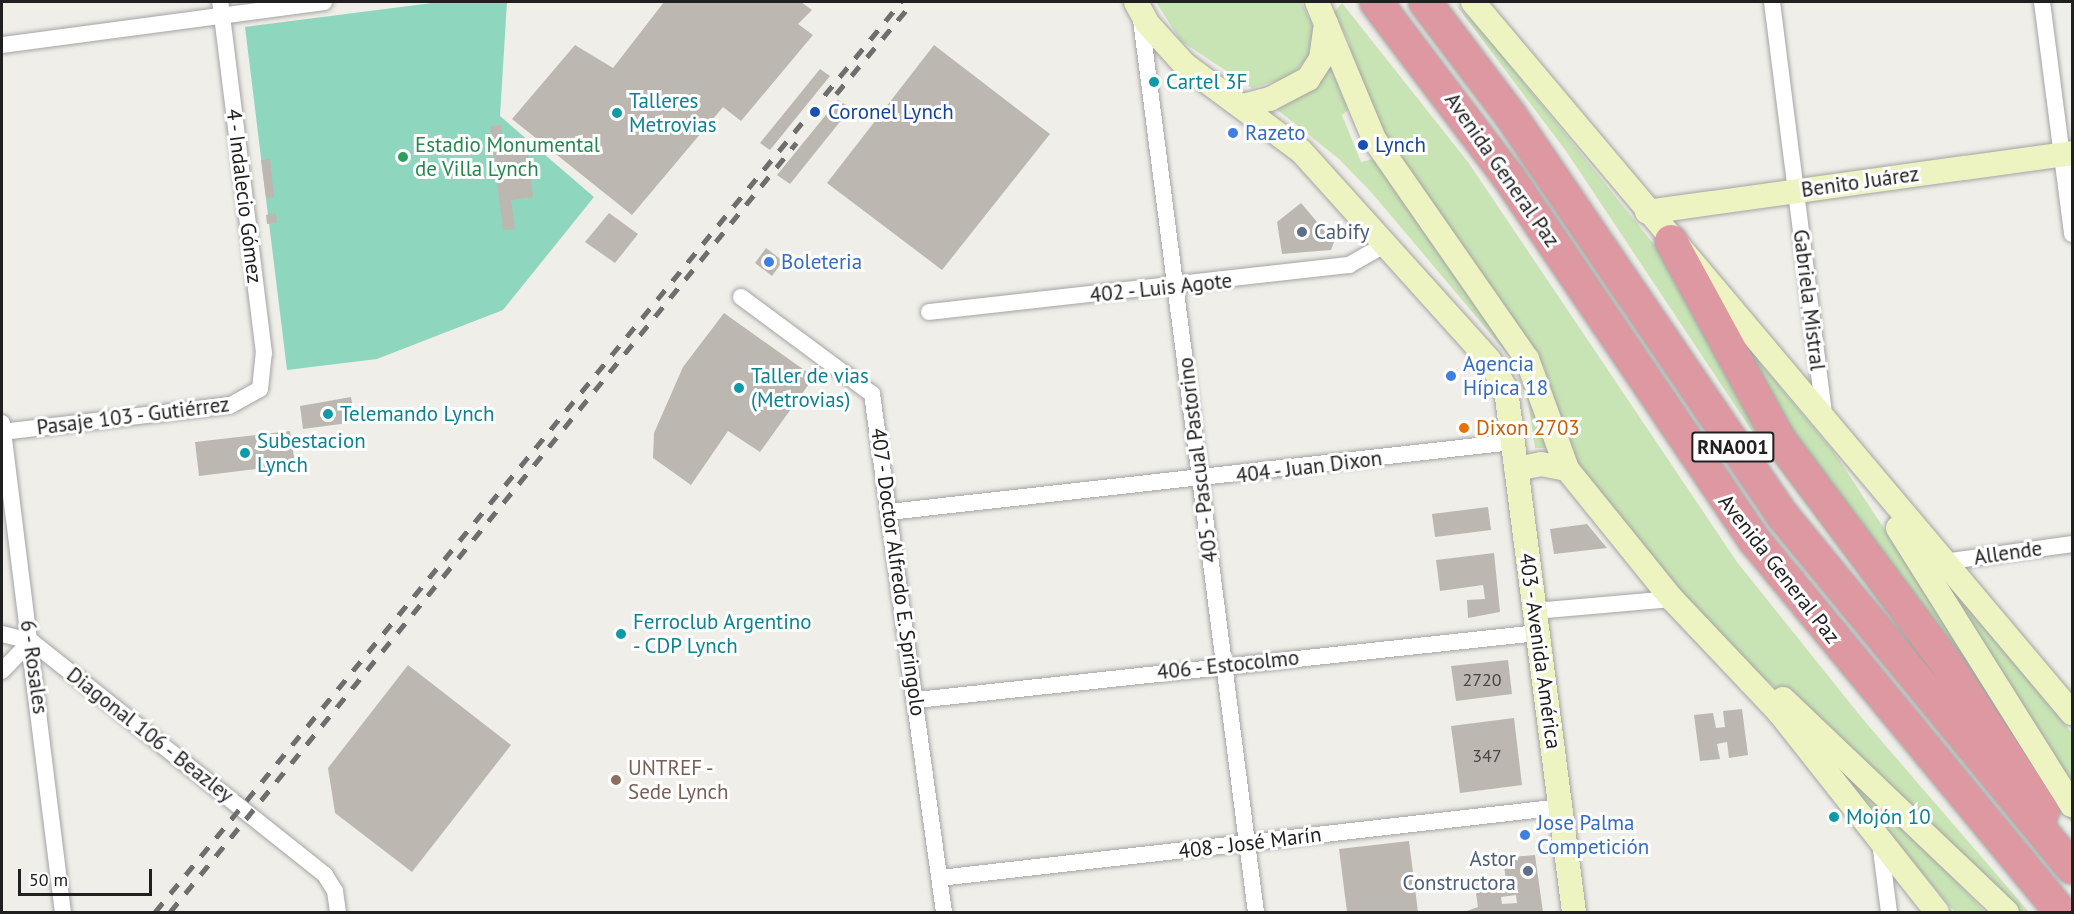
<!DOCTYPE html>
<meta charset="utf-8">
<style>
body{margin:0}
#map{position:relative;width:2074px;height:914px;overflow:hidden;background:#f0eee8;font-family:"PT Sans",sans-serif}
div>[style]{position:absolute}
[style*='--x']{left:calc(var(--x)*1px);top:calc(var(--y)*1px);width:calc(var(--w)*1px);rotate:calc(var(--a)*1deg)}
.grass>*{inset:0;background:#c8e4b4}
.pitch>*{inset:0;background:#8fd6bf}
.building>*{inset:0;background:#bdb7b1}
.roads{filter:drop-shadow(0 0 2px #a4a4a4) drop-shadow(0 0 2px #a4a4a4)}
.street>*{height:16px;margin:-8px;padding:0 8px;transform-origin:8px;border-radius:8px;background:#fff}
.secondary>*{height:24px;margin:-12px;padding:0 12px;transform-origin:12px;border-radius:12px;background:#eef3c2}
.highway>*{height:32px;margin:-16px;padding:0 16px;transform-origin:16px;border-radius:16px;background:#de98a1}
.rail>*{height:4.5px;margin-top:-2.25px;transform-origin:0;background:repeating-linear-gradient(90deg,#6e6e6e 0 12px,transparent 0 24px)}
.dots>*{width:16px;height:16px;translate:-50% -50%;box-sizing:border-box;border:3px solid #fff;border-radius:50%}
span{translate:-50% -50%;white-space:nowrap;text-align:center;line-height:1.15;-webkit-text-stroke:6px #fff;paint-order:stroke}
.number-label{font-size:18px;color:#474644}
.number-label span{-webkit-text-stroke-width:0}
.shield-label span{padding:2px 4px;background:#fff;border:2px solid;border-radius:4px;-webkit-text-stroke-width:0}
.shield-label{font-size:20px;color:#202020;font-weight:700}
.culture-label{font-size:21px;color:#0d838f}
.left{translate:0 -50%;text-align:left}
.transit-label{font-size:21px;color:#164399}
.shop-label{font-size:21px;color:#366cbe}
.leisure-label{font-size:21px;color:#27864d}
.street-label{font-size:21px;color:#202020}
.service-label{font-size:21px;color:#4e5e75}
.right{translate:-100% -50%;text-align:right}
.food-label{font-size:21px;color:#c56008}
.education-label{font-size:21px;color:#785e54}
.frame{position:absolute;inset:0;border:3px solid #202020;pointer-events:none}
.scale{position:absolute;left:18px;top:869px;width:134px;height:27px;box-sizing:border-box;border:3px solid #202020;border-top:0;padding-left:8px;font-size:18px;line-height:21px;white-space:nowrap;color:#202020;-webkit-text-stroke:4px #fff;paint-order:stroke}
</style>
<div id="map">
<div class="grass">
<div style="clip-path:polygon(1156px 2px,1301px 2px,1313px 26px,1310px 56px,1289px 77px,1252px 88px,1181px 41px)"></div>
<div style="clip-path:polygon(1454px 2px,1487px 37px,1685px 283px,1921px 656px,1752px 431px,1566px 151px)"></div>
<div style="clip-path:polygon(1342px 3px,1468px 162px,1737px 562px,1866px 723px,2029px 912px,2018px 912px,1794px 701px,1728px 652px,1579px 478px,1545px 369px,1386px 138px,1357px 81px,1349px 42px,1334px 12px)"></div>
<div style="clip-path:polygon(1330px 66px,1348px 110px,1342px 115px,1361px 162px,1374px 159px,1514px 354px,1532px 387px,1546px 448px,1535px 448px,1526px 387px,1511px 358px,1372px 193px,1339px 159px,1274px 107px)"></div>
<div style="clip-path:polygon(1738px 337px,1834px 452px,2072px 816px,2072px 824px,1775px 420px)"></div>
<div style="clip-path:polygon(1962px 600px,2072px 733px,2072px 785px,1954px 607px)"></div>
<div style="clip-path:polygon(1853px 776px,1968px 894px,1985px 912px,1955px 912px,1844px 780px)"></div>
</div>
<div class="pitch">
<div style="clip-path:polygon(440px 2px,507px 2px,500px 116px,594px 197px,503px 310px,377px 359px,287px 370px,245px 27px)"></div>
</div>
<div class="building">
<div style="clip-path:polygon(664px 2px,801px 2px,812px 10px,798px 24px,813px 35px,741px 121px,723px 107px,632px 215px,512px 119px,575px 45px,613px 68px)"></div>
<div style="clip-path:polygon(934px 45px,1050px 134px,942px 270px,827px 183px)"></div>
<div style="clip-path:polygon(820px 69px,830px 76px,770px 150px,760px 143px)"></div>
<div style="clip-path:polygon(838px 100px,851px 108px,790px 184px,777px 175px)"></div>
<div style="clip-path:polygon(501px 125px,503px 137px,527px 148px,533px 197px,511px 200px,515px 229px,503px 230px,490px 126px)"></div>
<div style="clip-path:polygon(270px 159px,274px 197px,266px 198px,261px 160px)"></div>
<div style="clip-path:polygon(1301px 203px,1334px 242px,1331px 250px,1282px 254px,1277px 222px)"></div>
<div style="clip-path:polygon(276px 213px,277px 223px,267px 224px,266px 215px)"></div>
<div style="clip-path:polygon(609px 213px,638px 234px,615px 263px,585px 242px)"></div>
<div style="clip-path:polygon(766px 248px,783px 261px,772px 276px,755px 263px)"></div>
<div style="clip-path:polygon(724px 313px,814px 377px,760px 452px,728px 431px,691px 485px,653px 458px,654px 433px,683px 367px)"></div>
<div style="clip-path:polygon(351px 397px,356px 422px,303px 429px,300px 406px)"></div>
<div style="clip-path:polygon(290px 431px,295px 464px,199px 476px,195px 442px)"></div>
<div style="clip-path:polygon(1488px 507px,1491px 530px,1435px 537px,1432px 514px)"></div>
<div style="clip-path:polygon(1587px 524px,1607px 548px,1554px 554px,1550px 529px)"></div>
<div style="clip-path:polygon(1494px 553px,1500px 612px,1468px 618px,1467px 600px,1485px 599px,1483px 585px,1440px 591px,1436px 560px)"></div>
<div style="clip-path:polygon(1508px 660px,1512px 694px,1456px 701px,1451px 666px)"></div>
<div style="clip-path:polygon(408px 665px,511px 745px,412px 872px,335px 813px,328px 768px)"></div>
<div style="clip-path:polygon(1742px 709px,1748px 755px,1729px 758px,1727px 742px,1717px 744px,1720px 759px,1700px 761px,1694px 715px,1713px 713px,1716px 728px,1725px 727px,1723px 711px)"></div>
<div style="clip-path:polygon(1514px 718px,1522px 785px,1460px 793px,1451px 726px)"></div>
<div style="clip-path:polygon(1409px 841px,1418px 912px,1347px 912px,1339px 849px)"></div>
<div style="clip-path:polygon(evenodd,1535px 855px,1543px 912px,1464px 912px,1478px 907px,1474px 879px,1482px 878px,1483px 883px,1506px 881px,1503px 858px,1535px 855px,1516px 895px,1517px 903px,1502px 904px,1501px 897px,1516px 895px)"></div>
</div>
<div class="roads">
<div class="street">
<div style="--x:1772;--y:2;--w:421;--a:82.8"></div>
<div style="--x:2042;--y:2;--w:234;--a:82.6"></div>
<div style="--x:1140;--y:12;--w:907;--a:82.66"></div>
<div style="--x:2;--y:45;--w:325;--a:-7.6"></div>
<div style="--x:741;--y:297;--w:163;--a:36.5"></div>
<div style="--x:872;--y:394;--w:523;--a:82.09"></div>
<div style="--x:929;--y:312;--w:423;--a:-6.4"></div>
<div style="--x:1349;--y:265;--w:43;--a:-29.6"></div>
<div style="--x:2;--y:423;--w:493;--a:82.9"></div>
<div style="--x:2;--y:432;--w:231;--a:-6.7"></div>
<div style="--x:231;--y:405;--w:33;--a:-29"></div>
<div style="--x:260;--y:389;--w:36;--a:-84"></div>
<div style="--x:264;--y:353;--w:354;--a:-97.1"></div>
<div style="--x:889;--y:512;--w:628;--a:-6.4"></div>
<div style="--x:1943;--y:562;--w:130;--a:-7.9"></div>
<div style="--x:1534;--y:611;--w:139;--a:-5"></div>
<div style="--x:2;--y:634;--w:30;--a:14"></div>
<div style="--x:31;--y:641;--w:376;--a:38.5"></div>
<div style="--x:325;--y:875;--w:19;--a:58"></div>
<div style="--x:335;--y:891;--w:21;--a:82"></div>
<div style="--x:2;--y:671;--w:42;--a:-46"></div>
<div style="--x:917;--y:700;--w:625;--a:-6.16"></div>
<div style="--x:1880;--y:842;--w:71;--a:82.7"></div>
<div style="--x:940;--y:878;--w:625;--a:-6.52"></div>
</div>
<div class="secondary">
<div style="--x:1136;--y:2;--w:24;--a:62"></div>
<div style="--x:1147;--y:23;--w:57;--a:47.9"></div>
<div style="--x:1185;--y:65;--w:144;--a:36.6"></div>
<div style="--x:1301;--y:151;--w:281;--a:48"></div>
<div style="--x:1489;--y:360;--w:34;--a:60"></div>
<div style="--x:1506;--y:390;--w:526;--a:82.58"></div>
<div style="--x:1317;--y:2;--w:148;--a:67.4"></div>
<div style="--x:1374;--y:139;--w:268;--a:55.2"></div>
<div style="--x:1527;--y:359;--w:117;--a:70"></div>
<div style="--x:1567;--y:469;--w:167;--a:51.1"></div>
<div style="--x:1672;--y:599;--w:156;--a:46.6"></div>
<div style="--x:1779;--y:712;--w:255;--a:51.7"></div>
<div style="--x:1473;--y:2;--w:930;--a:49.89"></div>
<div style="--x:1243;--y:106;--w:28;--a:-15"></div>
<div style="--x:1270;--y:99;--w:43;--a:-27.8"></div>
<div style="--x:1308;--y:79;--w:24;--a:-57"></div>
<div style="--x:1321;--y:59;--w:36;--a:-82"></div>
<div style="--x:1647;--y:212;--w:429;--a:-7.9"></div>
<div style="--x:1516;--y:469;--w:25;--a:-11"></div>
<div style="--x:1541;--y:464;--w:26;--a:11"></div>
<div style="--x:1898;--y:528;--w:327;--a:57.9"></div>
<div style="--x:1783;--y:699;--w:309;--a:43.6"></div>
</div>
<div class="highway">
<div style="--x:1376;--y:2;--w:217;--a:52.9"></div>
<div style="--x:1507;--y:175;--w:442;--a:55.9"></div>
<div style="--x:1755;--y:541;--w:481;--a:50.5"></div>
<div style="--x:1425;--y:2;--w:143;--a:53"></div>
<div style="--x:1511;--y:116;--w:484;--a:55.8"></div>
<div style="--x:1783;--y:516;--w:455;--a:50.6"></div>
<div style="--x:1671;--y:241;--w:226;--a:61.4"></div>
<div style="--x:1779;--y:439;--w:283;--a:53.3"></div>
<div style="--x:1948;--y:666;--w:174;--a:56.9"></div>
</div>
</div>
<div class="rail">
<div style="--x:836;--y:94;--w:120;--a:-50.1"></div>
<div style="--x:155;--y:912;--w:1177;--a:-50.66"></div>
<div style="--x:170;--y:912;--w:992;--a:-50.85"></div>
</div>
<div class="dots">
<div style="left:1154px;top:82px;background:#0f9aa8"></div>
<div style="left:815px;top:112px;background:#1a4fb4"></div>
<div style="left:617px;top:113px;background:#0f9aa8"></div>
<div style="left:1233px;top:133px;background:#3f7fe0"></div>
<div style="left:1363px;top:145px;background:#1a4fb4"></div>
<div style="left:403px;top:157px;background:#2e9e5b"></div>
<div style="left:1302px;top:232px;background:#5c6f8a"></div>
<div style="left:769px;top:262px;background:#3f7fe0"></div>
<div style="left:1451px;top:376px;background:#3f7fe0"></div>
<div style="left:739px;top:388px;background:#0f9aa8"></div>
<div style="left:328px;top:414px;background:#0f9aa8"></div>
<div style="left:1464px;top:428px;background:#e8710a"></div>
<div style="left:245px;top:453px;background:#0f9aa8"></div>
<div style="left:621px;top:634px;background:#0f9aa8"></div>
<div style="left:616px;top:780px;background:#8d6e63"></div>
<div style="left:1834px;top:817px;background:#0f9aa8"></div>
<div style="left:1525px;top:835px;background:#3f7fe0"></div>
<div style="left:1528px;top:871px;background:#5c6f8a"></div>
</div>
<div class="number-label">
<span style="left:1482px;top:680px">2720</span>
<span style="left:1487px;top:756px">347</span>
</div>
<div class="shield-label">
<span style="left:1733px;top:447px">RNA001</span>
</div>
<div class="culture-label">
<span class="left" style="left:1166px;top:82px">Cartel 3F</span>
<span class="left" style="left:629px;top:113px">Talleres<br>Metrovias</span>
<span class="left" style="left:751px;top:388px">Taller de vias<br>(Metrovias)</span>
<span class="left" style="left:340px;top:414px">Telemando Lynch</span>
<span class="left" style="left:257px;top:453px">Subestacion<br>Lynch</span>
<span class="left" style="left:633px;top:634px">Ferroclub Argentino<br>- CDP Lynch</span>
<span class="left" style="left:1846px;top:817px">Mojón 10</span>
</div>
<div class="transit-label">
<span class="left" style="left:828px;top:112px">Coronel Lynch</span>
<span class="left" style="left:1375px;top:145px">Lynch</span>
</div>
<div class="shop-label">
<span class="left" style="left:1245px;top:133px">Razeto</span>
<span class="left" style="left:781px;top:262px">Boleteria</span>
<span class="left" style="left:1463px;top:376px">Agencia<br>Hípica 18</span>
<span class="left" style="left:1537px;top:835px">Jose Palma<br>Competición</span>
</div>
<div class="leisure-label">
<span class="left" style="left:415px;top:157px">Estadio Monumental<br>de Villa Lynch</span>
</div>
<div class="street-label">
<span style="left:1502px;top:170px;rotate:55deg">Avenida General Paz</span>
<span style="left:1860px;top:182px;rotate:-8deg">Benito Juárez</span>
<span style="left:244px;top:196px;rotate:83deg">4 - Indalecio Gómez</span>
<span style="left:1161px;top:288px;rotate:-6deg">402 - Luis Agote</span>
<span style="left:1809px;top:300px;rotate:83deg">Gabriela Mistral</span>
<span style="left:133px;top:416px;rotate:-7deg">Pasaje 103 - Gutiérrez</span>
<span style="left:1198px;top:460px;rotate:-97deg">405 - Pascual Pastorino</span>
<span style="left:1309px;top:467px;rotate:-7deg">404 - Juan Dixon</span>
<span style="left:2008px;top:553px;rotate:-8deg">Allende</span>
<span style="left:1779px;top:569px;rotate:52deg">Avenida General Paz</span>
<span style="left:898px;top:572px;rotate:82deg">407 - Doctor Alfredo E. Springolo</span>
<span style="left:1540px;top:651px;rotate:82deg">403 - Avenida América</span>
<span style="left:1228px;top:665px;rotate:-6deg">406 - Estocolmo</span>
<span style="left:34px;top:667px;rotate:82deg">6 - Rosales</span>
<span style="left:150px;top:735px;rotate:38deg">Diagonal 106 - Beazley</span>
<span style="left:1250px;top:843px;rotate:-7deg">408 - José Marín</span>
</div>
<div class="service-label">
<span class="left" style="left:1314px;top:232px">Cabify</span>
<span class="right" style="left:1516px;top:871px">Astor<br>Constructora</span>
</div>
<div class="food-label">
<span class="left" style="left:1476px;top:428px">Dixon 2703</span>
</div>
<div class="education-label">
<span class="left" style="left:628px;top:780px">UNTREF -<br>Sede Lynch</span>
</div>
<div class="frame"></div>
<div class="scale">50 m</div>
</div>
